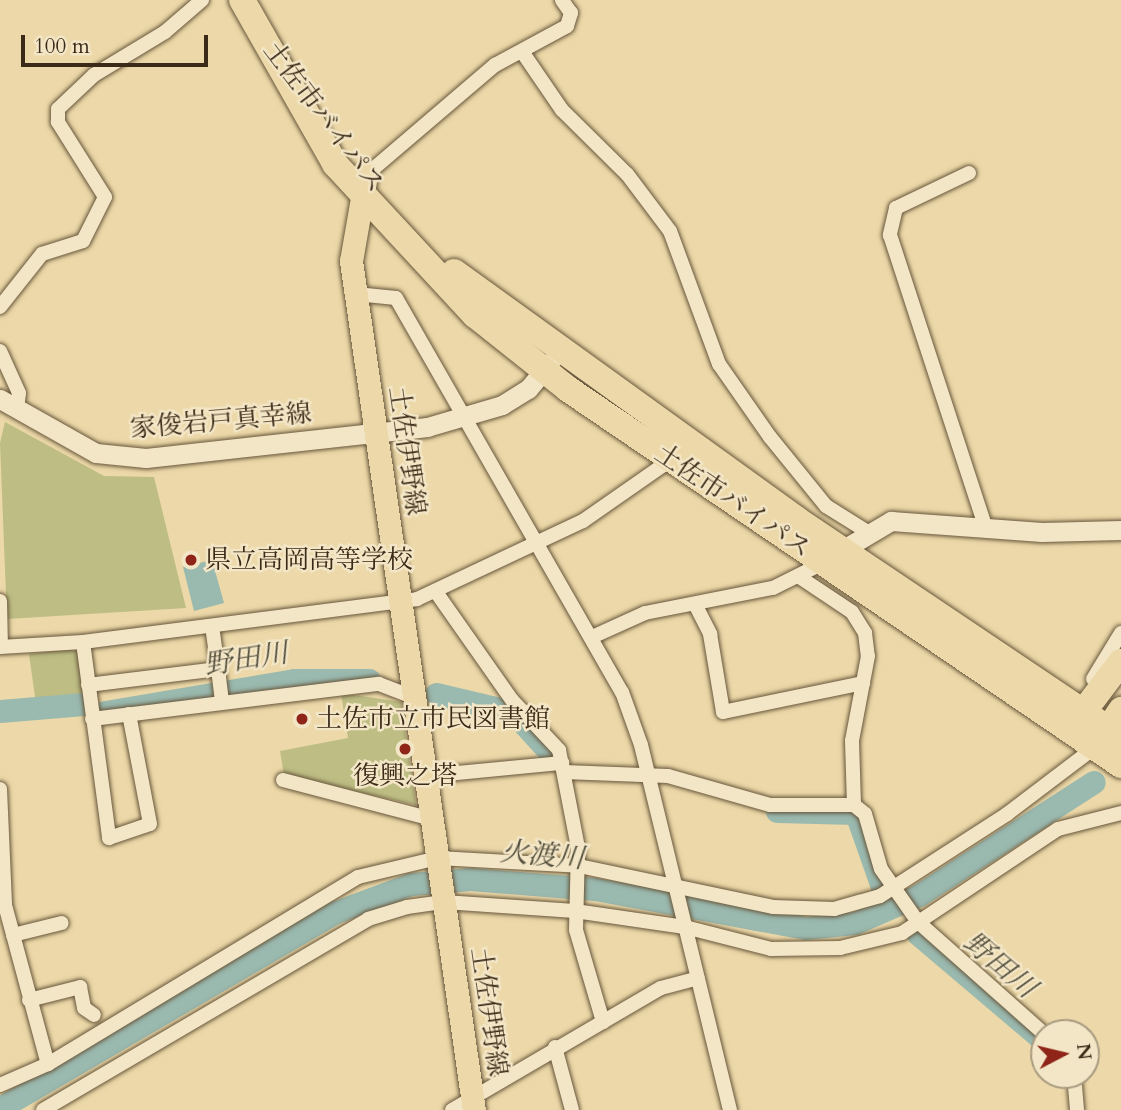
<!DOCTYPE html>
<meta charset="utf-8">
<style>
body{margin:0}
#map{position:relative;width:1121px;height:1110px;overflow:hidden;background:#ecd8a8;font-family:Cardo,"Noto Serif JP",serif}
div>[style]{position:absolute}
[style*='--x']{left:calc(var(--x)*1px);top:calc(var(--y)*1px);width:calc(var(--w)*1px);rotate:calc(var(--a)*1deg)}
.green>*{inset:0;background:#bdbd84}
.water>*{inset:0;background:#9ab9af}
.river>*{height:23px;margin:-11.5px;padding:0 11.5px;transform-origin:11.5px;border-radius:11.5px;background:#9ab9af}
.roads{filter:drop-shadow(0 0 2px #67563b) drop-shadow(0 0 2px #67563b)}
.street>*{height:14px;margin:-7px;padding:0 7px;transform-origin:7px;border-radius:7px;background:#f3e6c6}
.secondary>*{height:19px;margin:-9.5px;padding:0 9.5px;transform-origin:9.5px;border-radius:9.5px;background:#f3e6c6}
.primary>*{height:23px;margin:-11.5px;padding:0 11.5px;transform-origin:11.5px;border-radius:11.5px;background:#ecd8a8}
.highway>*{height:26px;margin:-13px;padding:0 13px;transform-origin:13px;border-radius:13px;background:#ecd8a8}
.dots>*{width:19px;height:19px;translate:-50% -50%;box-sizing:border-box;border:4px solid #f3e6c6;border-radius:50%}
span{translate:-50% -50%;white-space:nowrap;text-align:center;line-height:1.15;-webkit-text-stroke:5px #f3e6c6;paint-order:stroke}
.street-label{font-size:26px;color:#3b2a17}
.poi-label{font-size:26px;color:#3b2a17}
.left{translate:0 -50%;text-align:left}
.water-label{font-size:28px;color:#534e3d;font-style:italic}
.north{position:absolute;left:1030px;top:1019px;width:70px;height:70px;box-sizing:border-box;background:#f3e6c6;border:2px solid #a99b80;border-radius:50%;rotate:83deg;font-size:19px;font-weight:700;line-height:28px;text-align:center;color:#3b2a17}
.north::after{content:'';display:block;margin:auto;width:24px;height:32px;background:#8f2418;clip-path:polygon(50% 0,100% 100%,50% 72%,0 100%)}
.scale{position:absolute;left:21px;top:35px;width:187px;height:32px;box-sizing:border-box;border:4px solid #3b2a17;border-top:0;padding-left:9px;font-size:21px;line-height:24px;white-space:nowrap;color:#3b2a17;-webkit-text-stroke:5px #f3e6c6;paint-order:stroke}
</style>
<div id="map">
<div class="green">
<div style="clip-path:polygon(5px 422px,104px 476px,154px 477px,186px 608px,7px 619px,0 443px)"></div>
<div style="clip-path:polygon(71px 649px,78px 653px,84px 700px,36px 704px,29px 654px)"></div>
<div style="clip-path:polygon(341px 693px,401px 702px,416px 805px,284px 775px,280px 751px,348px 738px)"></div>
</div>
<div class="water">
<div style="clip-path:polygon(212px 560px,224px 603px,194px 611px,183px 567px)"></div>
</div>
<div class="river">
<div style="--x:436;--y:694;--w:79;--a:13.2"></div>
<div style="--x:513;--y:712;--w:61;--a:47.7"></div>
<div style="--x:0;--y:711;--w:84;--a:-4.8"></div>
<div style="--x:105;--y:712;--w:192;--a:-9.6"></div>
<div style="--x:294;--y:680;--w:75;--a:0"></div>
<div style="--x:777;--y:811;--w:79;--a:1.5"></div>
<div style="--x:856;--y:813;--w:78;--a:70.6"></div>
<div style="--x:918;--y:934;--w:165;--a:40.3"></div>
<div style="--x:0;--y:1108;--w:389;--a:-30.3"></div>
<div style="--x:336;--y:912;--w:80;--a:-20.5"></div>
<div style="--x:411;--y:884;--w:59;--a:-4.8"></div>
<div style="--x:470;--y:879;--w:125;--a:4.6"></div>
<div style="--x:595;--y:889;--w:215;--a:10.5"></div>
<div style="--x:806;--y:928;--w:49;--a:-5.8"></div>
<div style="--x:855;--y:923;--w:70;--a:-23.6"></div>
<div style="--x:919;--y:895;--w:208;--a:-32.9"></div>
</div>
<div class="roads">
<div class="street">
<div style="--x:523;--y:53;--w:69;--a:55.6"></div>
<div style="--x:562;--y:110;--w:91;--a:44.6"></div>
<div style="--x:627;--y:174;--w:71;--a:53"></div>
<div style="--x:670;--y:231;--w:142;--a:69.8"></div>
<div style="--x:719;--y:364;--w:89;--a:55.1"></div>
<div style="--x:770;--y:437;--w:89;--a:50.9"></div>
<div style="--x:826;--y:506;--w:47;--a:32"></div>
<div style="--x:969;--y:173;--w:81;--a:154.4"></div>
<div style="--x:896;--y:208;--w:28;--a:103"></div>
<div style="--x:890;--y:235;--w:309;--a:71.9"></div>
<div style="--x:366;--y:175;--w:170;--a:-40.5"></div>
<div style="--x:495;--y:65;--w:82;--a:-28.4"></div>
<div style="--x:567;--y:26;--w:14;--a:-73"></div>
<div style="--x:571;--y:13;--w:16;--a:-125"></div>
<div style="--x:356;--y:294;--w:40;--a:5.7"></div>
<div style="--x:396;--y:298;--w:454;--a:60.2"></div>
<div style="--x:622;--y:692;--w:56;--a:70.3"></div>
<div style="--x:641;--y:745;--w:376;--a:76.3"></div>
<div style="--x:0;--y:307;--w:68;--a:-51.6"></div>
<div style="--x:42;--y:254;--w:43;--a:-17.6"></div>
<div style="--x:83;--y:241;--w:49;--a:-63.4"></div>
<div style="--x:105;--y:197;--w:89;--a:-122.1"></div>
<div style="--x:58;--y:122;--w:13;--a:-90"></div>
<div style="--x:58;--y:109;--w:50;--a:-43.4"></div>
<div style="--x:94;--y:75;--w:83;--a:-31.2"></div>
<div style="--x:165;--y:32;--w:49;--a:-40.9"></div>
<div style="--x:0;--y:351;--w:46;--a:65.7"></div>
<div style="--x:19;--y:393;--w:17;--a:97"></div>
<div style="--x:801;--y:578;--w:61;--a:33.7"></div>
<div style="--x:852;--y:612;--w:25;--a:58"></div>
<div style="--x:865;--y:633;--w:23;--a:83"></div>
<div style="--x:868;--y:656;--w:86;--a:100.7"></div>
<div style="--x:852;--y:741;--w:64;--a:88.2"></div>
<div style="--x:436;--y:592;--w:132;--a:54.9"></div>
<div style="--x:512;--y:700;--w:69;--a:46.8"></div>
<div style="--x:559;--y:750;--w:100;--a:79"></div>
<div style="--x:578;--y:848;--w:82;--a:91.4"></div>
<div style="--x:576;--y:930;--w:96;--a:73.6"></div>
<div style="--x:0;--y:601;--w:46;--a:88.8"></div>
<div style="--x:695;--y:604;--w:34;--a:63"></div>
<div style="--x:710;--y:634;--w:79;--a:80.5"></div>
<div style="--x:723;--y:712;--w:143;--a:-11.7"></div>
<div style="--x:592;--y:637;--w:58;--a:-24.4"></div>
<div style="--x:645;--y:613;--w:130;--a:-11.1"></div>
<div style="--x:773;--y:588;--w:56;--a:-26.6"></div>
<div style="--x:83;--y:642;--w:198;--a:82.4"></div>
<div style="--x:109;--y:838;--w:43;--a:-18.9"></div>
<div style="--x:150;--y:824;--w:112;--a:-100.8"></div>
<div style="--x:0;--y:647;--w:83;--a:-3.4"></div>
<div style="--x:83;--y:642;--w:337;--a:-7.3"></div>
<div style="--x:417;--y:599;--w:183;--a:-25.2"></div>
<div style="--x:583;--y:521;--w:108;--a:-34.9"></div>
<div style="--x:218;--y:669;--w:32;--a:83"></div>
<div style="--x:1093;--y:679;--w:54;--a:-58.7"></div>
<div style="--x:88;--y:685;--w:131;--a:-7"></div>
<div style="--x:218;--y:669;--w:43;--a:-97.9"></div>
<div style="--x:92;--y:719;--w:289;--a:-7"></div>
<div style="--x:379;--y:684;--w:39;--a:21"></div>
<div style="--x:564;--y:772;--w:104;--a:2.2"></div>
<div style="--x:668;--y:776;--w:106;--a:15.9"></div>
<div style="--x:770;--y:805;--w:84;--a:0"></div>
<div style="--x:854;--y:805;--w:14;--a:39"></div>
<div style="--x:865;--y:814;--w:57;--a:73.8"></div>
<div style="--x:881;--y:869;--w:65;--a:55.1"></div>
<div style="--x:918;--y:922;--w:169;--a:41.6"></div>
<div style="--x:426;--y:776;--w:137;--a:-5.5"></div>
<div style="--x:283;--y:780;--w:154;--a:14.7"></div>
<div style="--x:0;--y:789;--w:116;--a:87.5"></div>
<div style="--x:5;--y:905;--w:165;--a:74.9"></div>
<div style="--x:13;--y:935;--w:50;--a:-13.8"></div>
<div style="--x:29;--y:1000;--w:53;--a:-14.3"></div>
<div style="--x:80;--y:987;--w:21;--a:79"></div>
<div style="--x:84;--y:1008;--w:12;--a:35"></div>
<div style="--x:555;--y:1047;--w:65;--a:74.9"></div>
<div style="--x:1074;--y:1075;--w:35;--a:85"></div>
<div style="--x:0;--y:1085;--w:52;--a:-23.6"></div>
<div style="--x:48;--y:1064;--w:362;--a:-31.1"></div>
<div style="--x:358;--y:877;--w:82;--a:-13.4"></div>
<div style="--x:438;--y:858;--w:141;--a:3.2"></div>
<div style="--x:579;--y:866;--w:198;--a:11.9"></div>
<div style="--x:773;--y:907;--w:61;--a:1.9"></div>
<div style="--x:834;--y:909;--w:48;--a:-15.8"></div>
<div style="--x:880;--y:896;--w:151;--a:-32.8"></div>
<div style="--x:1007;--y:814;--w:109;--a:-37.2"></div>
<div style="--x:43;--y:1110;--w:377;--a:-30.4"></div>
<div style="--x:368;--y:919;--w:41;--a:-17.1"></div>
<div style="--x:407;--y:907;--w:37;--a:-8"></div>
<div style="--x:444;--y:902;--w:131;--a:3.9"></div>
<div style="--x:575;--y:911;--w:111;--a:8.3"></div>
<div style="--x:685;--y:927;--w:89;--a:14.3"></div>
<div style="--x:771;--y:949;--w:69;--a:-0.8"></div>
<div style="--x:840;--y:948;--w:64;--a:-13.6"></div>
<div style="--x:902;--y:933;--w:187;--a:-33.7"></div>
<div style="--x:1058;--y:829;--w:65;--a:-14.3"></div>
<div style="--x:452;--y:1110;--w:242;--a:-30.3"></div>
<div style="--x:661;--y:988;--w:38;--a:-15"></div>
</div>
<div class="secondary">
<div style="--x:0;--y:399;--w:110;--a:29.4"></div>
<div style="--x:96;--y:453;--w:50;--a:5.7"></div>
<div style="--x:146;--y:458;--w:283;--a:-6.3"></div>
<div style="--x:427;--y:427;--w:78;--a:-16.3"></div>
<div style="--x:502;--y:405;--w:31;--a:-32"></div>
<div style="--x:528;--y:389;--w:35;--a:-50"></div>
<div style="--x:832;--y:556;--w:69;--a:-30.7"></div>
<div style="--x:891;--y:521;--w:151;--a:4.2"></div>
<div style="--x:1042;--y:532;--w:79;--a:-1.5"></div>
</div>
<div class="primary">
<div style="--x:366;--y:175;--w:87;--a:99.9"></div>
<div style="--x:351;--y:261;--w:858;--a:81.76"></div>
</div>
<div class="highway">
<div style="--x:242;--y:0;--w:189;--a:60.4"></div>
<div style="--x:335;--y:164;--w:206;--a:47.2"></div>
<div style="--x:475;--y:315;--w:119;--a:38.5"></div>
<div style="--x:568;--y:389;--w:669;--a:34.21"></div>
<div style="--x:454;--y:272;--w:422;--a:35.8"></div>
<div style="--x:796;--y:519;--w:391;--a:33.9"></div>
<div style="--x:1121;--y:662;--w:61;--a:127.1"></div>
<div style="--x:1084;--y:711;--w:30;--a:88"></div>
<div style="--x:1085;--y:741;--w:27;--a:-28"></div>
<div style="--x:1109;--y:728;--w:22;--a:-56"></div>
</div>
</div>
<div class="dots">
<div style="left:191px;top:560px;background:#8f2418"></div>
<div style="left:302px;top:719px;background:#8f2418"></div>
<div style="left:405px;top:749px;background:#8f2418"></div>
</div>
<div class="street-label">
<span style="left:324px;top:117px;rotate:53deg">土佐市バイパス</span>
<span style="left:221px;top:421px;rotate:-5deg">家俊岩戸真幸線</span>
<span style="left:407px;top:451px;rotate:82deg">土佐伊野線</span>
<span style="left:733px;top:501px;rotate:34deg">土佐市バイパス</span>
<span style="left:489px;top:1012px;rotate:82deg">土佐伊野線</span>
</div>
<div class="poi-label">
<span class="left" style="left:205px;top:560px">県立高岡高等学校</span>
<span class="left" style="left:316px;top:719px">土佐市立市民図書館</span>
<span style="left:405px;top:776px">復興之塔</span>
</div>
<div class="water-label">
<span style="left:246px;top:659px;rotate:-9deg">野田川</span>
<span style="left:542px;top:855px;rotate:5deg">火渡川</span>
<span style="left:1000px;top:965px;rotate:40deg">野田川</span>
</div>
<div class="north">N</div>
<div class="scale">100 m</div>
</div>
